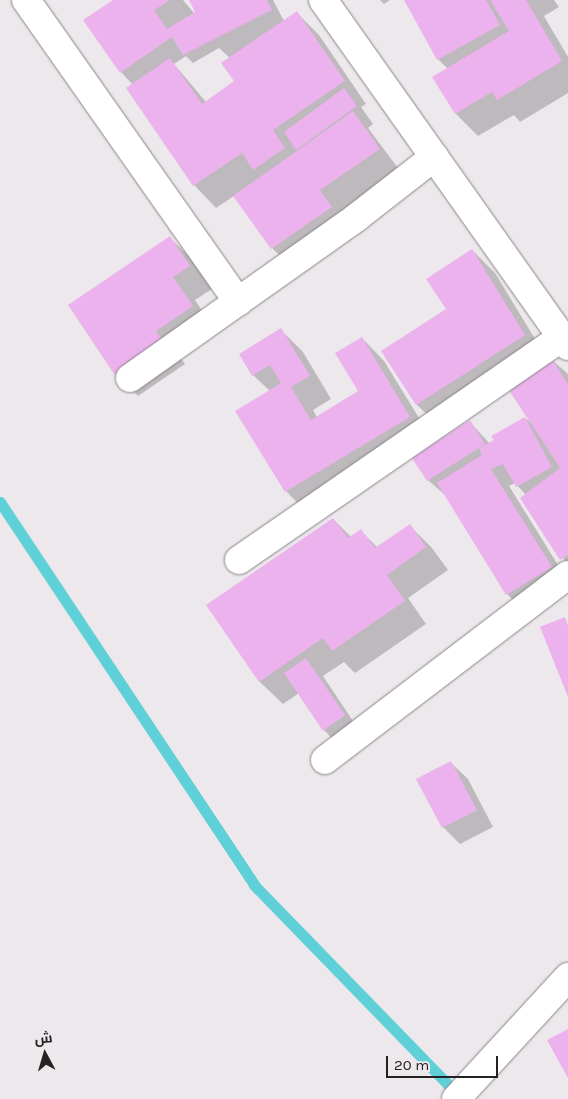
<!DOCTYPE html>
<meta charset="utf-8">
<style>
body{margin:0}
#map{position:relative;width:568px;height:1099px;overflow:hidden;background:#ede8ec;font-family:Karla,Cairo,sans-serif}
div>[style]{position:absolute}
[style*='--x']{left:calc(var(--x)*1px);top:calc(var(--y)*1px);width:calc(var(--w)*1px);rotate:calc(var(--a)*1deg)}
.shadow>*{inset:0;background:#0003}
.stream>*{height:11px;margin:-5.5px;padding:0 5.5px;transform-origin:5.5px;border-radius:5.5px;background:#60d0d8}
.building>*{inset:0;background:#ecb2ed}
.roads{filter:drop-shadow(0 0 1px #898589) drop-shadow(0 0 1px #898589)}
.minor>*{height:28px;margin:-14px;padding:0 14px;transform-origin:14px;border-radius:14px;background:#fff}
.major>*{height:28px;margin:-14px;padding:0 14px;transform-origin:14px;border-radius:14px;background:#fff}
span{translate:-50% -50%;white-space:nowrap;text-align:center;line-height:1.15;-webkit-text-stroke:4.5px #ede8ec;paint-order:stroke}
.north{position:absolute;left:20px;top:1029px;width:50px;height:50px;-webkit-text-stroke:4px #ede8ec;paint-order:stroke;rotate:354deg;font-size:14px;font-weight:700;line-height:20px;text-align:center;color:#242324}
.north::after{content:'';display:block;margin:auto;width:18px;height:22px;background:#242324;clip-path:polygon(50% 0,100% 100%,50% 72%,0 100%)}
.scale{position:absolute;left:386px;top:1056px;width:112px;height:22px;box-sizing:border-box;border:2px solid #242324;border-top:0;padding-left:6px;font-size:15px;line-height:18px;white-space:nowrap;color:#242324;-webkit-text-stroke:4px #ede8ec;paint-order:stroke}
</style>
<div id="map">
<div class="shadow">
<div style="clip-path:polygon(evenodd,115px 0,183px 0,200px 20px,190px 0,273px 0,284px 21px,297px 13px,319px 35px,366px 104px,361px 107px,373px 124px,368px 128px,401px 172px,295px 271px,272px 248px,234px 196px,216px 208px,194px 185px,128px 89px,133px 85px,121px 72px,115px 0,219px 48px,230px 58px,235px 82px,206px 102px,174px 64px,186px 56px,193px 63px,219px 48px)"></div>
<div style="clip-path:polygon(380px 0,390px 0,384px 4px)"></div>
<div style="clip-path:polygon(405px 0,554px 0,559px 7px,544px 16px,568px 57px,568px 93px,520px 122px,514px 115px,478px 136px,456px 114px,448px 69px,438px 59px)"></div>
<div style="clip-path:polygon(170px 238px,193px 260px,212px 289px,195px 300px,214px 329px,178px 354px,185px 364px,138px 396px,115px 373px,69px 305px)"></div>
<div style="clip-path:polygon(472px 250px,495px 273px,543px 352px,568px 374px,568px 566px,526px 495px,515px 483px,509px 486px,568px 581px,568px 593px,530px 616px,507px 594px,446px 496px,428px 480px,470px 422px,490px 444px,525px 418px,533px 424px,506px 384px,440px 427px,417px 405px,382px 351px,447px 309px)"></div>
<div style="clip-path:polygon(281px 330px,303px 352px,331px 399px,313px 410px,317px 417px,360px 391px,362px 338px,384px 361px,432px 439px,308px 514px,286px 491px,237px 412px,270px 391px,253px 375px)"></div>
<div style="clip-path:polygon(333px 519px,351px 537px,361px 531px,378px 548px,410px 526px,432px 548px,448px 570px,408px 598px,426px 624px,355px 673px,344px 662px,323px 676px,361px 733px,340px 747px,324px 730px,299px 693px,283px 704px,260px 682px,208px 606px)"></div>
<div style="clip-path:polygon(451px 763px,468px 779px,493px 827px,460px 844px,443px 827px)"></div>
</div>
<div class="stream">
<div style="--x:0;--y:502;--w:460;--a:56.4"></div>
<div style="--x:254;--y:885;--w:294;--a:45.8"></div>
</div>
<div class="building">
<div style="clip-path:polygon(113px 0,170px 0,154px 10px,167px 29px,195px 12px,198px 18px,189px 0,267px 0,272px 10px,183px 55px,172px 37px,120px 73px,83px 20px)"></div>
<div style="clip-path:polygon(404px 0,486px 0,500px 25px,437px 60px)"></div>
<div style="clip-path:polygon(490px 0,526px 0,562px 61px,497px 100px,492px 92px,455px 114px,432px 77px,509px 31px)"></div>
<div style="clip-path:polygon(297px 11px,345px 81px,273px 130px,285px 148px,253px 170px,242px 153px,193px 186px,126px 88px,170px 58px,202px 104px,234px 81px,221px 63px)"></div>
<div style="clip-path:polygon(344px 88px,357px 106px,296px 150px,284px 132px)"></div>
<div style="clip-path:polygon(353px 111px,380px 149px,320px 190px,332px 207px,271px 249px,233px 196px)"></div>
<div style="clip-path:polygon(170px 236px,190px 266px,173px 277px,193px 306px,156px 331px,163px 341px,114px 374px,68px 305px)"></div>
<div style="clip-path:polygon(472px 249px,525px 335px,416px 405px,381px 351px,446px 309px,426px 279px)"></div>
<div style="clip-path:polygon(281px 328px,310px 376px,291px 387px,311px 420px,358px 391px,335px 353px,362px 337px,410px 417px,285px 492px,235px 411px,281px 383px,270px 365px,252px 376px,239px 354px)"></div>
<div style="clip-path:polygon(545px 349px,568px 384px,568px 555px,560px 560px,520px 498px,560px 468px,501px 378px)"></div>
<div style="clip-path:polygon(525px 417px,552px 467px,516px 487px,503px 464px,491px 469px,552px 567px,506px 595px,437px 483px,482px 455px,479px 448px,494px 440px,491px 436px)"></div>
<div style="clip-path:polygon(470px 420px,485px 444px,427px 481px,412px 458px)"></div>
<div style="clip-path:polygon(333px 518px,348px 538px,361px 529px,375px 548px,410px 524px,426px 547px,387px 575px,405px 601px,332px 651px,323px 638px,259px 682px,206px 605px)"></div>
<div style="clip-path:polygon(565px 617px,568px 626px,568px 697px,540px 627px)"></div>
<div style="clip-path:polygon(306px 658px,345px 715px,323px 731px,284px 673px)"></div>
<div style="clip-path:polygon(451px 761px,477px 810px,442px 828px,416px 779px)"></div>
<div style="clip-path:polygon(568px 1029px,568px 1078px,547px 1040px)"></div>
</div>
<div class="roads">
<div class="minor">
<div style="--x:26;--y:0;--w:369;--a:54.9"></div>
<div style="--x:323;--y:0;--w:424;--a:54.7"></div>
<div style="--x:130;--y:378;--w:278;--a:-35.3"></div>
<div style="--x:357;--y:217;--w:98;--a:-37.9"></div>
<div style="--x:239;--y:560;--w:393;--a:-34.6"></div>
<div style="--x:325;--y:760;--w:305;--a:-37.3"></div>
</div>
<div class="major">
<div style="--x:456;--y:1099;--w:166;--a:-47.4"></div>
</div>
</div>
<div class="north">ش</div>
<div class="scale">20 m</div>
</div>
